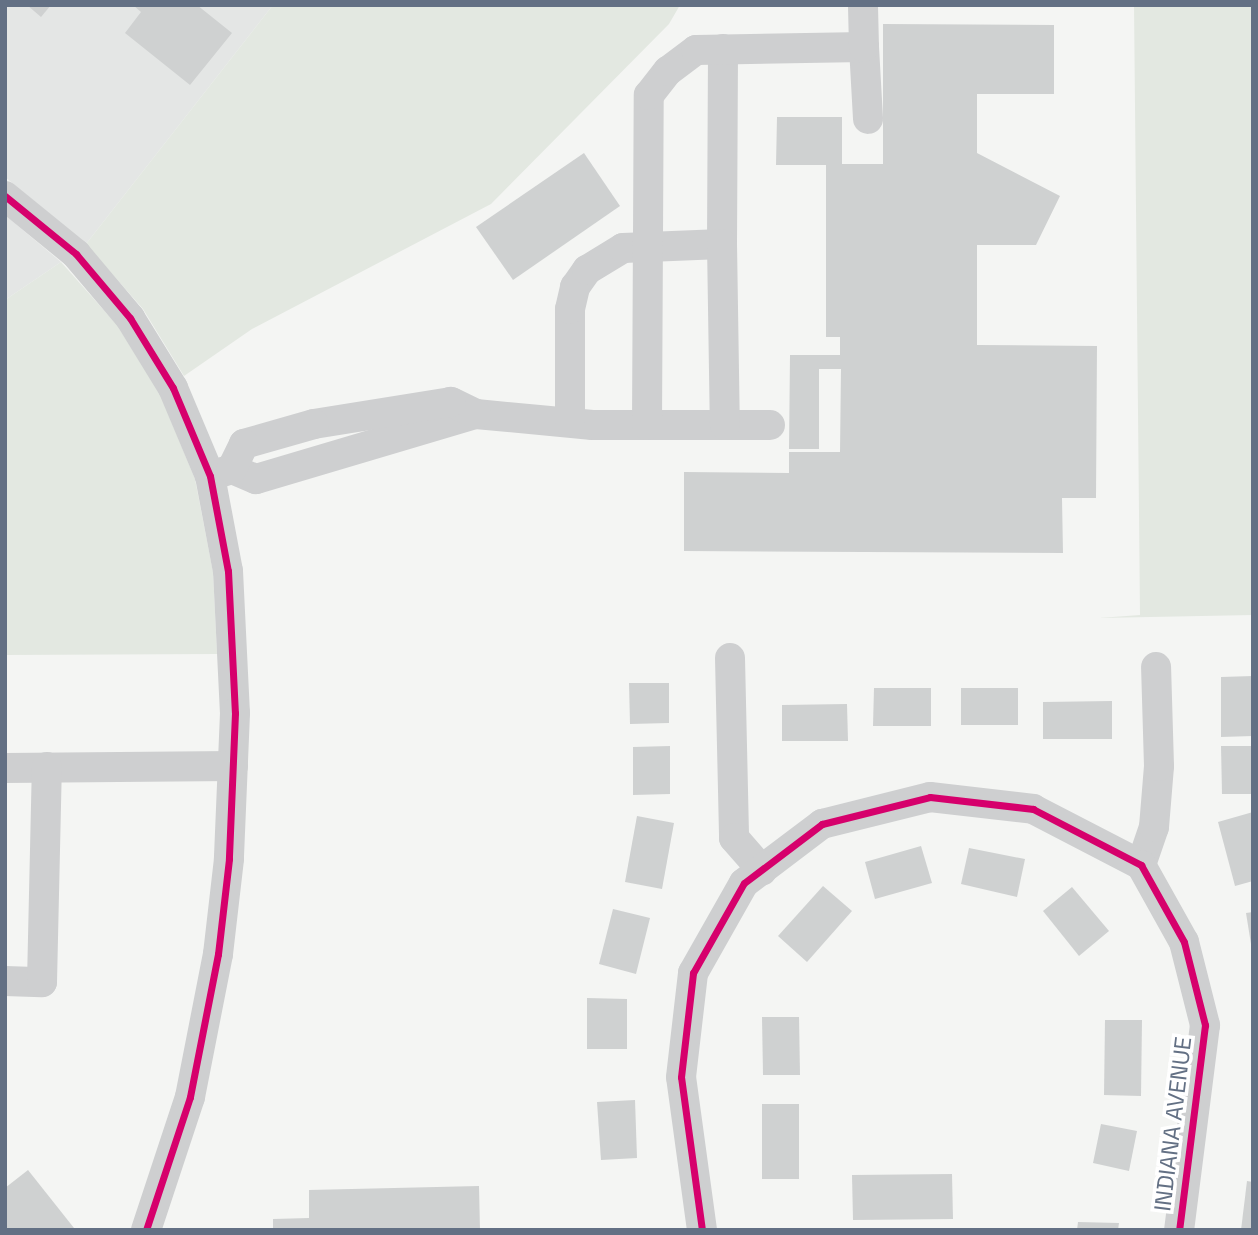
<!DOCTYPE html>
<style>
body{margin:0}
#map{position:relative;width:1258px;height:1235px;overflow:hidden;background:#f4f5f3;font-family:"Space Grotesk",sans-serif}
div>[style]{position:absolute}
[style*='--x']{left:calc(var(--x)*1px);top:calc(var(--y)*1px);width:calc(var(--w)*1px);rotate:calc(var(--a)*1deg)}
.built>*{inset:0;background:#e4e6e5}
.green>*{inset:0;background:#e3e8e1}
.building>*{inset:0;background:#cfd1d1}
.minor>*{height:30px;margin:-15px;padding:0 15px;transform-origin:15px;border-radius:15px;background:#cecfd0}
.cycleway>*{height:7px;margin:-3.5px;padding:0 3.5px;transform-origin:3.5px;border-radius:3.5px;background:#d6006c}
span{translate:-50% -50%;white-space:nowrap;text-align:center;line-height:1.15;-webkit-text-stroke:7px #fff;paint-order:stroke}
.street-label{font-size:23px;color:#637084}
.frame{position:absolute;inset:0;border:7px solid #637084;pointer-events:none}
</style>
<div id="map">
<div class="built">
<div style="clip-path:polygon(5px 5px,273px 5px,86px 244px,5px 177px)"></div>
<div style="clip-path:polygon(5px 215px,61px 262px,5px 300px)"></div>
</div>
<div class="green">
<div style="clip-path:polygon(273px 5px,680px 5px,669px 24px,491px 204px,252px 329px,184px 376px,143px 309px,86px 244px)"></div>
<div style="clip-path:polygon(1134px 5px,1253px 5px,1253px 615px,1099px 618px,1140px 615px)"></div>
<div style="clip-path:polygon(61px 262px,117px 325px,160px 394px,195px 479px,213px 572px,217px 654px,5px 655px,5px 300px)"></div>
</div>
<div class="building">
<div style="clip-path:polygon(27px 5px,51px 5px,41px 17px)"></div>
<div style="clip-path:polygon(133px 5px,197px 5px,232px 33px,190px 85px,125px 33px,141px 12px)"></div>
<div style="clip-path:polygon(883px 24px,1054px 25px,1054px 94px,977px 94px,977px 153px,1060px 196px,1036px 245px,977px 245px,977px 345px,1097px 346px,1096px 498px,1062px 498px,1063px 553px,684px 551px,684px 472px,789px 473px,789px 452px,840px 452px,841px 369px,819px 369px,819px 449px,789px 449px,790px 355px,840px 355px,840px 337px,826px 337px,826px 165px,776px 165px,777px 117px,842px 117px,842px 164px,883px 164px)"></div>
<div style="clip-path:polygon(584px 153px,620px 206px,513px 280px,476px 227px)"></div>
<div style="clip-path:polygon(1253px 676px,1253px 736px,1221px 737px,1221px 677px)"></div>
<div style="clip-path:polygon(629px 683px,669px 683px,669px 723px,630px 724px)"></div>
<div style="clip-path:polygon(874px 688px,931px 688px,931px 726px,873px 726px)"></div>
<div style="clip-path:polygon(961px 688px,1018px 688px,1018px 725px,961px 725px)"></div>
<div style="clip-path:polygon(1112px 701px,1112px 739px,1043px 739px,1043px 702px)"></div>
<div style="clip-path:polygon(847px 704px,848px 741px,782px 741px,782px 705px)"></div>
<div style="clip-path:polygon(670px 746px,670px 794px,633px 795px,633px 747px)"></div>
<div style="clip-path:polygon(1221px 746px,1253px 746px,1253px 794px,1222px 794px)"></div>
<div style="clip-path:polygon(1253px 812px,1253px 881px,1235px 886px,1218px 822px)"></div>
<div style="clip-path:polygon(637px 816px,674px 823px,662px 889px,625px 882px)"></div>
<div style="clip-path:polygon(921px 846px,932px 883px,875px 899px,865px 862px)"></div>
<div style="clip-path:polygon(969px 848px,1025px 859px,1017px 897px,961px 884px)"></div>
<div style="clip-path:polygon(823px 886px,852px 911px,807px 962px,778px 936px)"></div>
<div style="clip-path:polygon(1072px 887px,1109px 931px,1079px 956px,1043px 911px)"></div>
<div style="clip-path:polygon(613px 909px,650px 918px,636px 974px,599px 964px)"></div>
<div style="clip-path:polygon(1253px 912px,1253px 944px,1251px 944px,1246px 913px)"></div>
<div style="clip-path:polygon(587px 998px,627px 999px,627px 1049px,587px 1049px)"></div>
<div style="clip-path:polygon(762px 1017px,799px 1017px,800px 1075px,763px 1075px)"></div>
<div style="clip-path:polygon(1105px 1020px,1142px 1020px,1141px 1096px,1104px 1095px)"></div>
<div style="clip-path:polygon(635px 1100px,637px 1158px,601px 1160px,597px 1102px)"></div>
<div style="clip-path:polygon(762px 1104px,799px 1104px,799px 1179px,762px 1179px)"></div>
<div style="clip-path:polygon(1101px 1124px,1137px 1131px,1129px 1171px,1093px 1163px)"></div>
<div style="clip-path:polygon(28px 1170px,74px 1228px,73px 1230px,5px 1230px,5px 1188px)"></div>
<div style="clip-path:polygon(952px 1174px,953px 1219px,853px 1220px,852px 1175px)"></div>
<div style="clip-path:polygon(1247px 1181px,1253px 1182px,1253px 1230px,1241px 1230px)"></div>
<div style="clip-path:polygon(479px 1186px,480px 1230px,273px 1230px,273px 1219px,309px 1218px,309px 1190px)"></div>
<div style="clip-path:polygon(1078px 1222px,1119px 1223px,1118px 1230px,1077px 1230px)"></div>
</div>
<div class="minor">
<div style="--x:864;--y:47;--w:72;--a:86.8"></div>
<div style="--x:5;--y:196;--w:92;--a:39.2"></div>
<div style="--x:76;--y:254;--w:84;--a:49.8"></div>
<div style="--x:130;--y:318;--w:82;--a:58.4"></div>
<div style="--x:173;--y:388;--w:95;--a:67.2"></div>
<div style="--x:210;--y:476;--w:97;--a:79.3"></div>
<div style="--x:228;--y:571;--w:142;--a:87.2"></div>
<div style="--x:235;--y:713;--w:146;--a:92.4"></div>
<div style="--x:229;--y:859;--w:96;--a:96.6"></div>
<div style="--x:218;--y:954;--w:146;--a:101.1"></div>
<div style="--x:190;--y:1097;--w:140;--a:108.3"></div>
<div style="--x:722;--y:244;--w:195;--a:-89.7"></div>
<div style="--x:476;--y:414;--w:117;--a:5.4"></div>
<div style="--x:592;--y:425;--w:178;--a:0"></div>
<div style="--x:570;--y:422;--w:113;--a:-90"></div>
<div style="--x:570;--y:309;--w:23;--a:-77"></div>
<div style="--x:575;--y:287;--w:21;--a:-55"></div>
<div style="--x:587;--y:270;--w:42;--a:-31.4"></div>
<div style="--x:623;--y:248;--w:99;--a:-2.3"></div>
<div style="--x:722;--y:244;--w:181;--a:89.1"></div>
<div style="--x:647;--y:425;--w:330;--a:-89.7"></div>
<div style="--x:649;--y:95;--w:31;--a:-52"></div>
<div style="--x:668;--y:71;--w:35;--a:-37"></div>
<div style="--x:696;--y:50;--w:168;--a:-1"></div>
<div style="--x:864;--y:47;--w:42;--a:-91.4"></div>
<div style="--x:210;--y:476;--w:23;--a:-18"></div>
<div style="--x:232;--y:469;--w:26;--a:23"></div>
<div style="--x:256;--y:479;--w:229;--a:-16.5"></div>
<div style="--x:476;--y:414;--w:28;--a:-154"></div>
<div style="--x:451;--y:402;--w:139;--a:170.9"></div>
<div style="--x:314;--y:424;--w:73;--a:164.1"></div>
<div style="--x:244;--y:444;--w:28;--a:116"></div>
<div style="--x:730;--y:658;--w:180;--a:88.7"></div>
<div style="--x:734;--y:838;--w:43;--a:48.8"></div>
<div style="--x:5;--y:768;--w:228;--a:-0.5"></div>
<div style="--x:1141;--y:865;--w:40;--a:-71.1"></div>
<div style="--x:1154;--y:827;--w:61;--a:-85.3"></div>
<div style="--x:1159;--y:766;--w:99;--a:-91.7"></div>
<div style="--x:5;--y:981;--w:37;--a:2"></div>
<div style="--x:42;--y:982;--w:215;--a:-88.7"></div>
<div style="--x:702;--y:1230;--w:154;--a:-97.8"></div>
<div style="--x:681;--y:1077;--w:105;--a:-83.4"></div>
<div style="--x:693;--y:973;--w:103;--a:-60.5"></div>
<div style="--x:744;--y:883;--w:98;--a:-37.1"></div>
<div style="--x:822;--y:824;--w:111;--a:-14"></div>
<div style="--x:930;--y:797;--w:104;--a:6.6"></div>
<div style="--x:1033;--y:809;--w:122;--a:27.4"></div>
<div style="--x:1141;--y:865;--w:88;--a:60.8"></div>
<div style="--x:1184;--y:942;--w:86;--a:75.8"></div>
<div style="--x:1205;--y:1025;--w:207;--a:97.2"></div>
</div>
<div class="cycleway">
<div style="--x:5;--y:196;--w:92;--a:39.2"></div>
<div style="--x:76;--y:254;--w:84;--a:49.8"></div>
<div style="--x:130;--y:318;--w:82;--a:58.4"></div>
<div style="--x:173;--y:388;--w:95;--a:67.2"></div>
<div style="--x:210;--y:476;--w:97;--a:79.3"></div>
<div style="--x:228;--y:571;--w:142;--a:87.2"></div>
<div style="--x:235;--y:713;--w:146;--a:92.4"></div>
<div style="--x:229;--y:859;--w:96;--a:96.6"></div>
<div style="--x:218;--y:954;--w:146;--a:101.1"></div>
<div style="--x:190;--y:1097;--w:140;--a:108.3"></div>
<div style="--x:702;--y:1230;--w:154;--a:-97.8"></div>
<div style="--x:681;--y:1077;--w:105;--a:-83.4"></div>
<div style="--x:693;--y:973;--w:103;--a:-60.5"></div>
<div style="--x:744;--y:883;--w:98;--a:-37.1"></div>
<div style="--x:822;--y:824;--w:111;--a:-14"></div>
<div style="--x:930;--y:797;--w:104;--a:6.6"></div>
<div style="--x:1033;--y:809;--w:122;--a:27.4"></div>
<div style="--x:1141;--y:865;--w:88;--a:60.8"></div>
<div style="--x:1184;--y:942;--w:86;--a:75.8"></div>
<div style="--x:1205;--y:1025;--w:207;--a:97.2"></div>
</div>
<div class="street-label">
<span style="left:1173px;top:1124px;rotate:-83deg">INDIANA AVENUE</span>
</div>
<div class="frame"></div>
</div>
